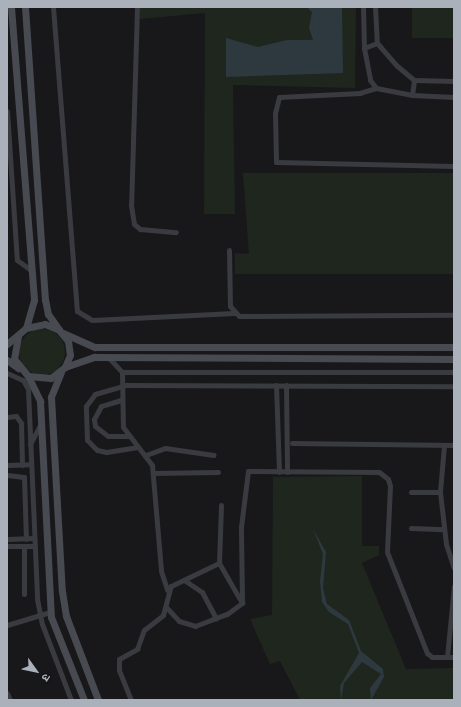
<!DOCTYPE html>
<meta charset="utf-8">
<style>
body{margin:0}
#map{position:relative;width:461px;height:707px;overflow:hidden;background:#18181b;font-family:Helvetica,"Noto Sans Devanagari",sans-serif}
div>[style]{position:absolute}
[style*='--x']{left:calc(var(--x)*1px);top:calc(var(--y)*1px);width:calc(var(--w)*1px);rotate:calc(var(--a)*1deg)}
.green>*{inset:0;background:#1e261e}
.round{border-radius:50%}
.water>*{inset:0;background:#2e393f}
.street>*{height:5px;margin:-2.5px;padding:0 2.5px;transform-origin:2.5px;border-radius:2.5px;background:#393b40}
.secondary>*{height:7px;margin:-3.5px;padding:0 3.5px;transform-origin:3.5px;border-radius:3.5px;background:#474a50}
span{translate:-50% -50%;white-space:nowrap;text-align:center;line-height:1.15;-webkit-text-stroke:3px #131316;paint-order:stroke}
.frame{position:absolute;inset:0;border:8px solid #aab1bb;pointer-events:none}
.north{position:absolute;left:16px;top:651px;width:40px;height:40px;-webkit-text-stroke:3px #131316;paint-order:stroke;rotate:123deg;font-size:11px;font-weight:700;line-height:16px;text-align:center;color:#aab1bb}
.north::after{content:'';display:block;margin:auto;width:14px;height:18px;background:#aab1bb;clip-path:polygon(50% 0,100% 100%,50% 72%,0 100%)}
</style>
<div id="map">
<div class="green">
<div style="clip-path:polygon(139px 7px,356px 7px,355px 88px,233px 85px,235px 214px,204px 214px,205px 13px,140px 19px)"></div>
<div style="clip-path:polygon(412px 7px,454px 7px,454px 38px,412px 38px)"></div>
<div style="clip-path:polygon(243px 173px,454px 173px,454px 274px,235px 274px,235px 253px,249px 254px)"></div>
<div class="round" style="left:19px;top:329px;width:46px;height:46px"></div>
<div style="clip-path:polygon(362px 476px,362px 546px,379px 546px,379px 555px,362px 563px,406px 669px,454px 668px,454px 700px,300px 700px,280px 661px,270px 664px,250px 619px,272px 615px,273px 477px)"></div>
</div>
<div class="water">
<div style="clip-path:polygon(307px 7px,342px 7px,343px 73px,226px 77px,226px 38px,258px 47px,287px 40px,313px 40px,309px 28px,312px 12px)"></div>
<div style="clip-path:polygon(313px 529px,326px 552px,323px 588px,327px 604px,349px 620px,361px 651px,383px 669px,384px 677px,371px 700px,370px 688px,381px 674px,362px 662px,344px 683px,341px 700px,340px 686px,359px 653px,348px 624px,329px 612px,322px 602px,320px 581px,323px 554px)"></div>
</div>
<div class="street">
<div style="--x:53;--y:7;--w:305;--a:85.5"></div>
<div style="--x:77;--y:311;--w:17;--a:31"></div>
<div style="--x:92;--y:320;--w:142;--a:-2.8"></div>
<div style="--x:137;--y:7;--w:198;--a:91.7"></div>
<div style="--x:131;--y:205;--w:19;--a:81"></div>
<div style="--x:134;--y:224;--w:8;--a:40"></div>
<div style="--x:140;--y:229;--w:36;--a:5"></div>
<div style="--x:363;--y:7;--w:41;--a:88.6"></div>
<div style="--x:364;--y:48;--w:33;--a:79"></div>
<div style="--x:370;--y:80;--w:10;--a:53"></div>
<div style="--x:376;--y:88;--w:37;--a:11"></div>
<div style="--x:412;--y:95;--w:42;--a:2.7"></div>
<div style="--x:375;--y:7;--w:36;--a:87"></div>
<div style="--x:377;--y:43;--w:29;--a:49"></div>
<div style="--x:396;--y:65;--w:23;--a:40"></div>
<div style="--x:414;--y:80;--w:40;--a:1.4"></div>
<div style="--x:364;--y:48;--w:14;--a:-21"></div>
<div style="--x:376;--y:88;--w:17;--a:163"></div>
<div style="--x:360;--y:93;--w:81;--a:177.2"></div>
<div style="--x:279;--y:97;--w:16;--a:104"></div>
<div style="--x:275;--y:113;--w:49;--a:88.8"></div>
<div style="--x:276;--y:162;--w:178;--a:1.3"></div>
<div style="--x:412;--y:95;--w:15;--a:-82"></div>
<div style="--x:7;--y:111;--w:149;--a:86.2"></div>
<div style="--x:17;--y:260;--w:17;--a:36"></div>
<div style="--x:229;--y:250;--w:56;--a:89"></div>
<div style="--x:230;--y:306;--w:13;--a:48"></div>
<div style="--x:239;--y:316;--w:215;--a:-0.3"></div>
<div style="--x:109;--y:358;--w:19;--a:47"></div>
<div style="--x:122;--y:372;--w:332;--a:0"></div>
<div style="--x:122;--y:372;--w:55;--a:89"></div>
<div style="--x:123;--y:427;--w:48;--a:52.7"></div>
<div style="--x:152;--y:465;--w:106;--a:85.1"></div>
<div style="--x:161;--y:571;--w:20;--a:72"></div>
<div style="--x:7;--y:373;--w:17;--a:24"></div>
<div style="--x:23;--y:380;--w:10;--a:61"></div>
<div style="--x:28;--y:389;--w:210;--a:87.5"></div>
<div style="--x:37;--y:599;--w:25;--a:79"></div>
<div style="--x:42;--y:624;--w:81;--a:69.1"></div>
<div style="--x:276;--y:385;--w:87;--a:88"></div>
<div style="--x:286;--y:385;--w:87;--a:89.3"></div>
<div style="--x:121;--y:400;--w:21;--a:163"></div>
<div style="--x:101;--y:406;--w:15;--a:118"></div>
<div style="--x:94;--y:419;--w:7;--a:82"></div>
<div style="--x:95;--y:426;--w:16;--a:38"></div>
<div style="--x:108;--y:436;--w:20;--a:0"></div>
<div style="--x:7;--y:417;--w:9;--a:-6"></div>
<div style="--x:16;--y:416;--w:9;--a:54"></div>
<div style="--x:21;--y:423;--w:42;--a:88.6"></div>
<div style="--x:292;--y:443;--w:162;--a:0.7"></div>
<div style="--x:30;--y:444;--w:21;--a:-62"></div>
<div style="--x:444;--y:445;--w:47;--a:94.9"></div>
<div style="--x:440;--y:492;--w:52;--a:83.4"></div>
<div style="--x:446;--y:544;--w:25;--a:72"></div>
<div style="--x:138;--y:447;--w:32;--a:171"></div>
<div style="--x:106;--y:452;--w:9;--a:-167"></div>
<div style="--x:97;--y:450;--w:14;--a:-135"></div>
<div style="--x:87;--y:440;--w:34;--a:-92"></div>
<div style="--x:86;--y:406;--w:15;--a:-53"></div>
<div style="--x:95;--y:394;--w:33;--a:-16"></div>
<div style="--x:127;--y:385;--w:327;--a:0.2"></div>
<div style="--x:146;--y:455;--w:20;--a:-20"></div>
<div style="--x:165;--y:448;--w:49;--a:8.1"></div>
<div style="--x:7;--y:465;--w:24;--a:-2"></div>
<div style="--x:153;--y:473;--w:65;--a:-0.9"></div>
<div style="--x:7;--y:475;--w:17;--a:7"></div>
<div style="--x:24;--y:477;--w:62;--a:88.2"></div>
<div style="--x:411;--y:492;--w:29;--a:0"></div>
<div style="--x:411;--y:528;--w:33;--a:2"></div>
<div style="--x:7;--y:539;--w:27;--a:-2"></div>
<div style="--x:7;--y:546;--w:27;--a:0"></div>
<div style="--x:24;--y:546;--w:48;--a:90"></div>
<div style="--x:219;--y:563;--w:46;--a:60.1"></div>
<div style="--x:184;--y:580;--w:22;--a:34"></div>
<div style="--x:202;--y:592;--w:30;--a:62"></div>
<div style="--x:166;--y:607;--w:19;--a:47"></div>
<div style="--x:179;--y:621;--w:17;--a:17"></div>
<div style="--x:195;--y:626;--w:34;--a:-21"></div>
<div style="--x:227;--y:614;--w:19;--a:-36"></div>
<div style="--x:242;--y:603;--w:76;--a:-90.8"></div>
<div style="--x:241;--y:527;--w:56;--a:-82.9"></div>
<div style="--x:248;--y:471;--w:131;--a:0.4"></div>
<div style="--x:379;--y:472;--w:11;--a:38"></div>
<div style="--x:388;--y:479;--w:7;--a:74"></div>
<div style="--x:390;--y:486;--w:66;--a:92.6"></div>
<div style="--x:387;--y:552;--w:109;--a:68.4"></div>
<div style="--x:427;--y:653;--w:6;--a:39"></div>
<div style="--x:432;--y:657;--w:22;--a:0"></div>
<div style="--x:7;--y:625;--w:45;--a:-16.8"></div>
<div style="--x:447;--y:657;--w:71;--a:-84.4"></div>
<div style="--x:7;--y:693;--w:8;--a:67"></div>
<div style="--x:131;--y:700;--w:32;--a:-112"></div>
<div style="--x:119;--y:670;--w:11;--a:-90"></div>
<div style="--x:119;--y:659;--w:21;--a:-29"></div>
<div style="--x:137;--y:649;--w:20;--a:-70"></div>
<div style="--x:144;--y:630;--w:24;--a:-38"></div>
<div style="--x:163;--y:615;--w:30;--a:-75"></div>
<div style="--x:171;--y:586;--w:53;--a:-25.6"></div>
<div style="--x:219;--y:563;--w:58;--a:-88"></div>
</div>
<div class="secondary">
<div style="--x:11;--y:7;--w:294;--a:85.5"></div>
<div style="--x:34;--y:300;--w:29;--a:106"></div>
<div style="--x:25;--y:7;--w:293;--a:86.1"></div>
<div style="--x:45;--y:299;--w:15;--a:79"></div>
<div style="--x:48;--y:314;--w:19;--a:55"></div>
<div style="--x:63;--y:333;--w:35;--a:24"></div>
<div style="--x:95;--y:347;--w:359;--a:0"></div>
<div style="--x:7;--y:344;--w:25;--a:-40"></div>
<div style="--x:26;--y:328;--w:19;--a:-12"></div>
<div style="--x:45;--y:324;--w:15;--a:23"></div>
<div style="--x:59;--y:330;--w:14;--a:51"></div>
<div style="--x:68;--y:341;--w:14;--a:82"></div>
<div style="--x:70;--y:355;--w:13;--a:113"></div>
<div style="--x:65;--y:367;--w:18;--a:142"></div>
<div style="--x:51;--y:378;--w:23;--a:-175"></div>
<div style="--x:28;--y:376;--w:22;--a:-129"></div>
<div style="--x:14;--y:359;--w:23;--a:-80"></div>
<div style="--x:7;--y:360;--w:14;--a:36"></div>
<div style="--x:65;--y:367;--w:31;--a:-19"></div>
<div style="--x:94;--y:357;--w:360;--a:0.3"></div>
<div style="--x:61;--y:372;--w:27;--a:112"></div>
<div style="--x:51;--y:397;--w:194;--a:86.8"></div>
<div style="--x:62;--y:591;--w:25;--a:81"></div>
<div style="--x:66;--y:616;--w:90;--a:69.1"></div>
<div style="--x:28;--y:376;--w:28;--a:64"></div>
<div style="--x:40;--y:401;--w:216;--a:87.1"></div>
<div style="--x:51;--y:617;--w:89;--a:68.3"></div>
</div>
<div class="frame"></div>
<div class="north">उ</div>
</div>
